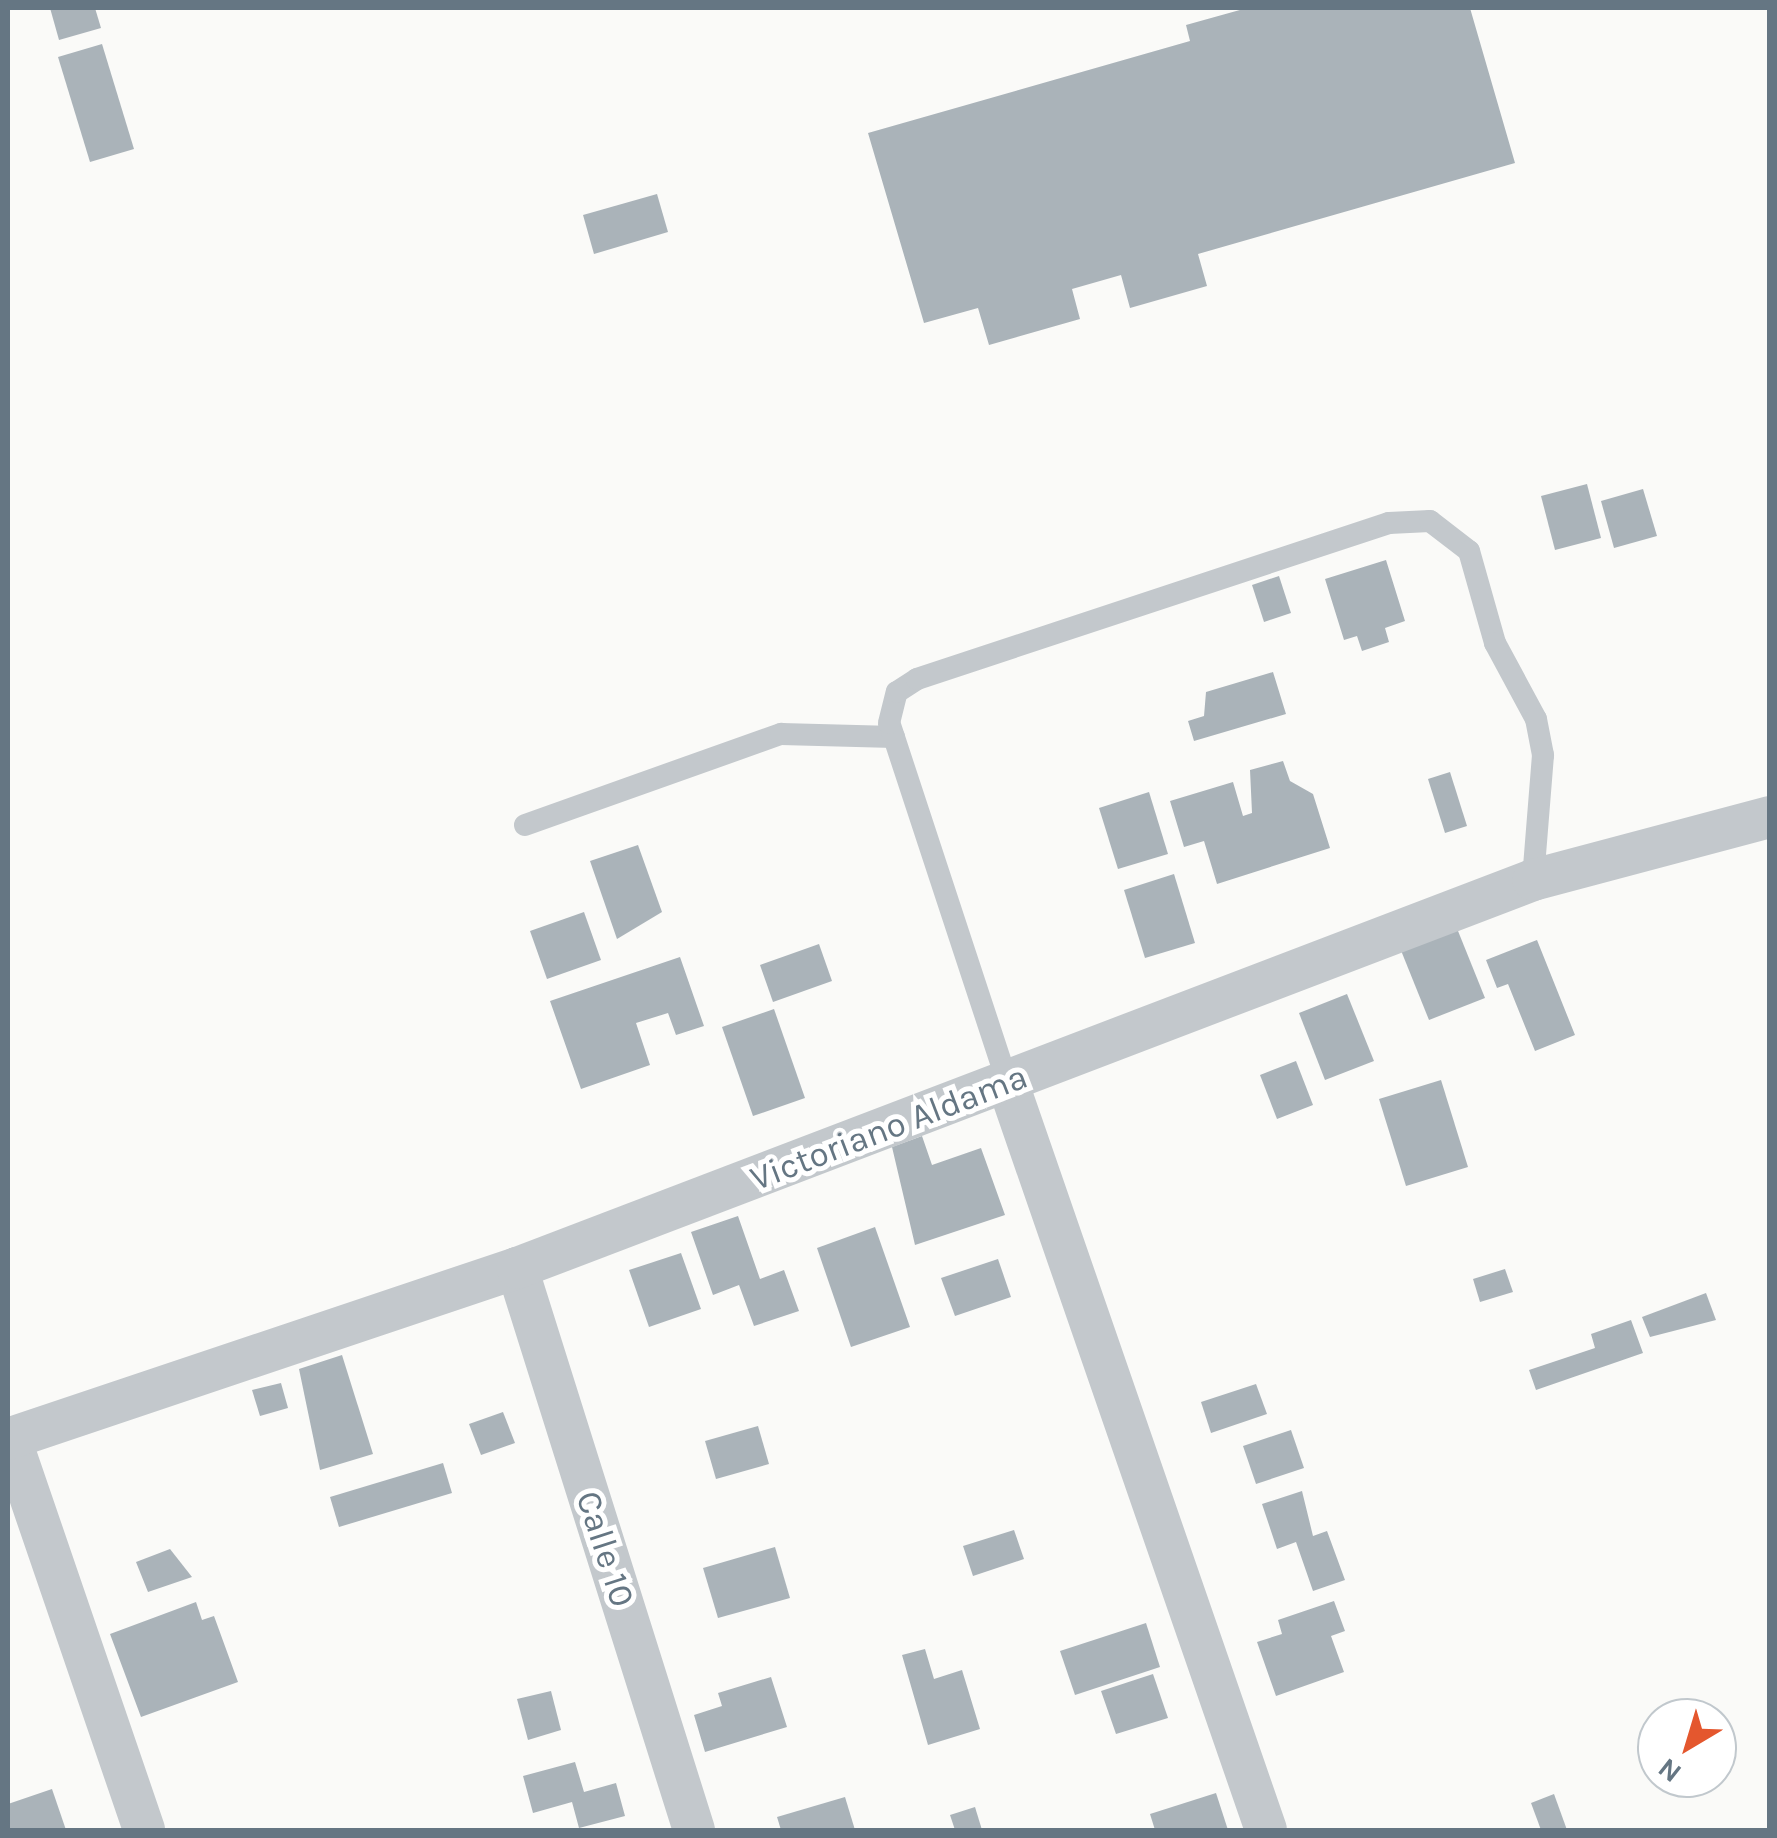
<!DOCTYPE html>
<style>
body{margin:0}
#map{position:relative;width:1777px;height:1838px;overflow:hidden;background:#fafaf8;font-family:Karla,sans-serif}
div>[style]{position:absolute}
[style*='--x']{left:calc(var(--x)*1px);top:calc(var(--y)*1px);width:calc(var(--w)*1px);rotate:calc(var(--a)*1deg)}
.building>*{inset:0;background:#aab3b9}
.lane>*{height:22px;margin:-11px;padding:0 11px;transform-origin:11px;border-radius:11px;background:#c3c8cc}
.street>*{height:42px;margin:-21px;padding:0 21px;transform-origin:21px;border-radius:21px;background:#c3c8cc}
span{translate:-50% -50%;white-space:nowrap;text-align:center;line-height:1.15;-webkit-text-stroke:10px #fff;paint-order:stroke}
.street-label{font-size:35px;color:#657683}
.frame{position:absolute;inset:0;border:10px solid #657683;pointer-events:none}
.north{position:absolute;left:1637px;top:1698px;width:100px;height:100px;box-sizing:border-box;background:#fff;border:2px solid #c1c8cd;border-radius:50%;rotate:218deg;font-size:28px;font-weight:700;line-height:40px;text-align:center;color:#657683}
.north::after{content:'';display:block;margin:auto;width:35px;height:45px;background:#e4572e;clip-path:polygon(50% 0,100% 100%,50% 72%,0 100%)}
</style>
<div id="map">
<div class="building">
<div style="clip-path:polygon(50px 8px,95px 8px,101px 28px,59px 40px)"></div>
<div style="clip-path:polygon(1247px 8px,1470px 8px,1515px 163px,1198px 254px,1207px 286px,1130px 308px,1121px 275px,1072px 289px,1080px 319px,989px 345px,978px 308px,924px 323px,868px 133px,1190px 41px,1186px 25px)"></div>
<div style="clip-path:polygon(102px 44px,134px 149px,90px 162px,58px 57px)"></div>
<div style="clip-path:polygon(657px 194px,668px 232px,594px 254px,583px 215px)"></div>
<div style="clip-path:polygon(1587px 484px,1601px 538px,1555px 550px,1541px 496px)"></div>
<div style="clip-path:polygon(1643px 489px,1657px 536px,1614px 548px,1601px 501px)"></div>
<div style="clip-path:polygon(1386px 560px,1405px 621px,1385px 628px,1389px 642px,1362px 651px,1357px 636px,1344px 640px,1325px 579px)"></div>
<div style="clip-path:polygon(1279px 576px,1291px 613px,1264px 622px,1252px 585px)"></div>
<div style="clip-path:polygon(1273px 672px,1286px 714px,1194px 741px,1188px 721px,1204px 716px,1206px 692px)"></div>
<div style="clip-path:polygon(1283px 761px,1290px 781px,1313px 794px,1330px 848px,1217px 884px,1204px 841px,1184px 847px,1170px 801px,1233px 782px,1243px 816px,1252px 813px,1250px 770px)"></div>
<div style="clip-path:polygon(1450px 772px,1467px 826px,1445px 833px,1428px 779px)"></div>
<div style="clip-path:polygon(1149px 792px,1168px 854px,1118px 869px,1099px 808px)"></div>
<div style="clip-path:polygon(638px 845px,662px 912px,617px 939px,590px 861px)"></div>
<div style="clip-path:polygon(1174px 874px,1195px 943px,1145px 958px,1124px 890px)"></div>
<div style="clip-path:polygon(584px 912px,601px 960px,547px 979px,530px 931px)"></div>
<div style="clip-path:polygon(1456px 926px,1485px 998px,1429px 1020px,1400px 948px)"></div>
<div style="clip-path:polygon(1537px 940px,1575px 1035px,1535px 1051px,1508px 984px,1497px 988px,1486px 960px)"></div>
<div style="clip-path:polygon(819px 944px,832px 981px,773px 1002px,760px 965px)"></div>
<div style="clip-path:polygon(680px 957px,704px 1026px,676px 1035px,668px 1013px,636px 1023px,650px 1065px,581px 1089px,550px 1001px)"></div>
<div style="clip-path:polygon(1347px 994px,1374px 1061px,1325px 1080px,1299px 1013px)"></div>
<div style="clip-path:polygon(774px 1009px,805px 1098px,753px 1116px,722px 1027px)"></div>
<div style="clip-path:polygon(1296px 1061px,1313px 1105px,1277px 1119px,1260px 1075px)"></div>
<div style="clip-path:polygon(1441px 1080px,1468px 1167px,1406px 1186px,1379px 1099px)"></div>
<div style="clip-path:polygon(922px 1136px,932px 1165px,981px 1148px,1005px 1215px,915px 1245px,892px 1147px)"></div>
<div style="clip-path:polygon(738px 1216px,760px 1279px,784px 1270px,799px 1311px,754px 1326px,739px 1285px,713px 1295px,691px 1232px)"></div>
<div style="clip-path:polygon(875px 1227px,910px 1327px,851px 1347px,817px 1248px)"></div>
<div style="clip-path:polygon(681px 1253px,701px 1309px,649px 1327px,629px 1270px)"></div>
<div style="clip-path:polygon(998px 1259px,1011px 1297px,955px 1316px,941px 1278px)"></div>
<div style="clip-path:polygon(1505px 1269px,1513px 1292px,1480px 1302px,1473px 1279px)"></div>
<div style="clip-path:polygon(1706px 1293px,1716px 1320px,1650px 1337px,1642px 1317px)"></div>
<div style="clip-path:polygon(1631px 1320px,1643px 1353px,1536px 1390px,1529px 1370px,1595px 1348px,1591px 1334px)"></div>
<div style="clip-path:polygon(342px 1355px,373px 1454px,320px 1470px,299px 1369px)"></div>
<div style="clip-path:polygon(281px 1383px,288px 1408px,260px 1416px,252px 1390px)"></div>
<div style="clip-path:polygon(1256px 1384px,1267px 1414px,1211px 1433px,1201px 1402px)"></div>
<div style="clip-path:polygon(503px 1412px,515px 1443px,481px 1455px,469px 1424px)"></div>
<div style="clip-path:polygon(758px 1426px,769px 1464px,716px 1479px,705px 1441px)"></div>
<div style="clip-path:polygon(1291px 1430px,1304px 1468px,1256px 1484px,1243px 1446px)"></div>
<div style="clip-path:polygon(443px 1463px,452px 1493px,339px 1527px,330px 1497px)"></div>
<div style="clip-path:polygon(1302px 1491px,1313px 1536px,1327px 1531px,1345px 1580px,1313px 1591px,1296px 1542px,1277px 1549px,1262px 1504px)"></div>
<div style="clip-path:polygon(1014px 1530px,1024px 1559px,973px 1576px,963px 1546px)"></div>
<div style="clip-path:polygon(775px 1547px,790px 1598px,718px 1618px,703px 1568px)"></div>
<div style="clip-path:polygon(170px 1549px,192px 1577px,148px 1592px,136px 1562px)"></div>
<div style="clip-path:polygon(1334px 1601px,1345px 1631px,1331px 1636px,1344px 1672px,1276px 1696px,1257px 1642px,1282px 1634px,1278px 1620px)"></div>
<div style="clip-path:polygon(196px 1602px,202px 1620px,214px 1616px,238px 1682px,141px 1717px,110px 1634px)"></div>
<div style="clip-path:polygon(1146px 1623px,1160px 1667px,1075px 1695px,1060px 1651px)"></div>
<div style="clip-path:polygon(925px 1649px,934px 1679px,962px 1670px,980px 1729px,928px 1745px,902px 1655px)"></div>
<div style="clip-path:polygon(1153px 1674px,1168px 1718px,1116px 1734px,1101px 1691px)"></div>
<div style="clip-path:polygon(771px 1677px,787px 1727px,705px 1752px,694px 1715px,722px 1706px,718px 1693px)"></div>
<div style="clip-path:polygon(551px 1691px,561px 1730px,528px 1740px,517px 1699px)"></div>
<div style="clip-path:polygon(575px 1762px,584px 1792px,616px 1783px,625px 1816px,579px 1828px,572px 1802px,533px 1813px,523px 1776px)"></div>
<div style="clip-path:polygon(52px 1789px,66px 1830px,8px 1830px,8px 1804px)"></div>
<div style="clip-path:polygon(1216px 1793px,1228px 1830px,1155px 1830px,1150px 1814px)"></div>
<div style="clip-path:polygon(1554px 1794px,1567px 1830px,1541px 1830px,1531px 1803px)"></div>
<div style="clip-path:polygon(845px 1797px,855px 1830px,781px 1830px,777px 1817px)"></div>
<div style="clip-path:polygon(975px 1807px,982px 1830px,955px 1830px,950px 1815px)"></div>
</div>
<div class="lane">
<div style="--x:525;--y:825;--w:272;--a:-19.6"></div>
<div style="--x:781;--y:734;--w:113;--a:1.5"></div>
<div style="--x:1008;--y:1084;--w:380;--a:-108.2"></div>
<div style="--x:889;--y:723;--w:32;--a:-76"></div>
<div style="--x:897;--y:692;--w:24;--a:-33"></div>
<div style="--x:917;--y:679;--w:497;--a:-18.3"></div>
<div style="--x:1389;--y:523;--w:41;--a:-2.8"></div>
<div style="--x:1430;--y:521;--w:49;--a:37.6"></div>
<div style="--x:1469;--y:551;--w:96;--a:74.2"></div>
<div style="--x:1495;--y:643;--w:86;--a:61.7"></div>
<div style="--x:1536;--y:719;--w:37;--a:79"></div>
<div style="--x:1543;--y:755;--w:125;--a:94.6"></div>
</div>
<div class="street">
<div style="--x:1008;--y:1084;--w:789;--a:70.92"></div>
<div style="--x:517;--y:1268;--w:589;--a:72.52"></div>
<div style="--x:10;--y:1438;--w:414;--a:71.1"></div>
<div style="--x:8;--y:1439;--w:537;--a:-18.57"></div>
<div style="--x:517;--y:1268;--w:1088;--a:-20.9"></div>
<div style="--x:1533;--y:880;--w:245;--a:-14.9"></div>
</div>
<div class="street-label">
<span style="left:889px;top:1128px;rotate:-21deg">Victoriano Aldama</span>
<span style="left:605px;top:1549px;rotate:72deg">Calle 10</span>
</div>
<div class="frame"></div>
<div class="north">N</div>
</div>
